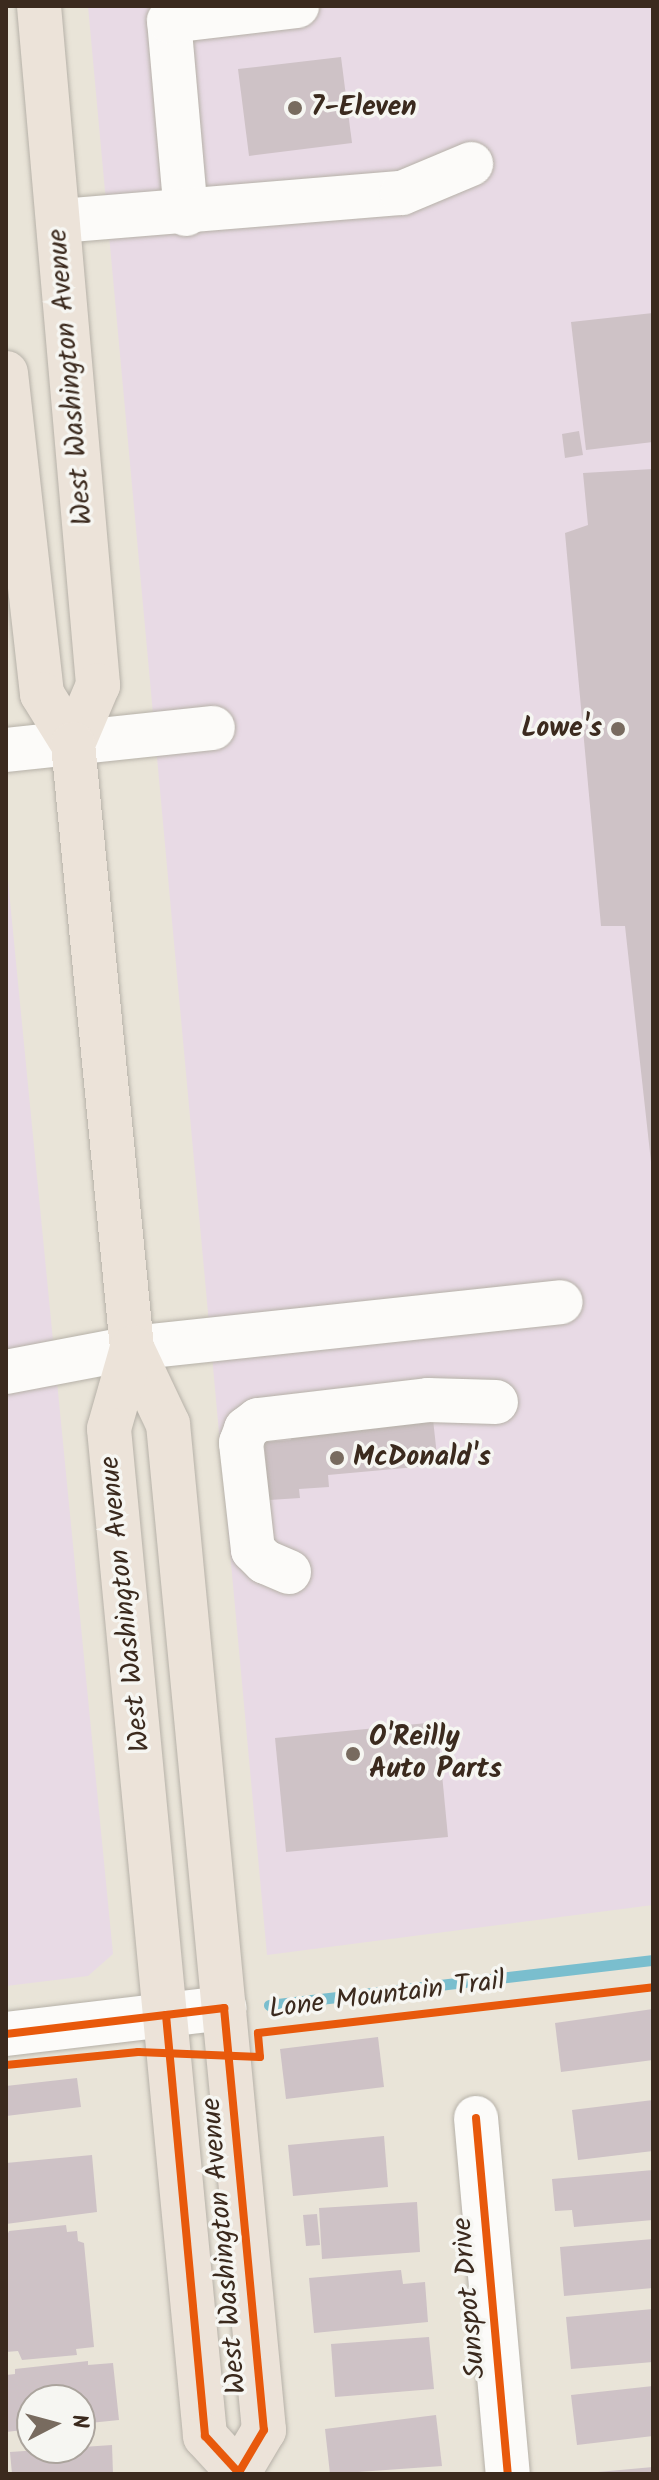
<!DOCTYPE html>
<style>
body{margin:0}
#map{position:relative;width:659px;height:2480px;overflow:hidden;background:#e9e4d8;font-family:Kalam,sans-serif}
div>[style]{position:absolute}
[style*='--x']{left:calc(var(--x)*1px);top:calc(var(--y)*1px);width:calc(var(--w)*1px);rotate:calc(var(--a)*1deg)}
.built>*{inset:0;background:#e8dae5}
.stream>*{height:11px;margin:-5.5px;padding:0 5.5px;transform-origin:5.5px;border-radius:5.5px;background:#7abece}
.building>*{inset:0;background:#cec2c6}
.roads{filter:drop-shadow(0 0 2px #b6b1a8) drop-shadow(0 0 2px #b6b1a8)}
.minor>*{height:44px;margin:-22px;padding:0 22px;transform-origin:22px;border-radius:22px;background:#fcfbf9}
.major>*{height:44px;margin:-22px;padding:0 22px;transform-origin:22px;border-radius:22px;background:#ece3d9}
.cycleway>*{height:8px;margin:-4px;padding:0 4px;transform-origin:4px;border-radius:4px;background:#e8590c}
.dots>*{width:22px;height:22px;translate:-50% -50%;box-sizing:border-box;border:4px solid #f6f6f2;border-radius:50%}
span{translate:-50% -50%;white-space:nowrap;text-align:center;line-height:1.15;-webkit-text-stroke:7px #f6f6f2;paint-order:stroke}
.poi-label{font-size:28px;color:#3b2a1e;font-weight:700}
.left{translate:0 -50%;text-align:left}
.right{translate:-100% -50%;text-align:right}
.street-label{font-size:28px;color:#3b2a1e}
.frame{position:absolute;inset:0;border:8px solid #3b2a1e;pointer-events:none}
.north{position:absolute;left:16px;top:2384px;width:80px;height:80px;box-sizing:border-box;background:#f6f6f2;border:2px solid #aba49d;border-radius:50%;rotate:84deg;font-size:22px;font-weight:700;line-height:32px;text-align:center;color:#3b2a1e}
.north::after{content:'';display:block;margin:auto;width:28px;height:36px;background:#786b5f;clip-path:polygon(50% 0,100% 100%,50% 72%,0 100%)}
</style>
<div id="map">
<div class="built">
<div style="clip-path:polygon(88px 6px,653px 6px,653px 1905px,267px 1955px)"></div>
<div style="clip-path:polygon(6px 860px,113px 1954px,88px 1976px,6px 1986px)"></div>
</div>
<div class="stream">
<div style="--x:269;--y:2005;--w:387;--a:-6.7"></div>
</div>
<div class="building">
<div style="clip-path:polygon(341px 57px,352px 143px,249px 156px,238px 69px)"></div>
<div style="clip-path:polygon(653px 313px,653px 442px,586px 450px,571px 322px)"></div>
<div style="clip-path:polygon(579px 431px,583px 455px,565px 458px,562px 434px)"></div>
<div style="clip-path:polygon(653px 469px,653px 1162px,651px 1162px,625px 926px,601px 926px,565px 533px,588px 525px,583px 473px)"></div>
<div style="clip-path:polygon(432px 1410px,438px 1465px,328px 1475px,329px 1487px,299px 1489px,300px 1498px,269px 1500px,264px 1442px,291px 1440px,289px 1423px)"></div>
<div style="clip-path:polygon(437px 1722px,448px 1837px,286px 1852px,275px 1738px)"></div>
<div style="clip-path:polygon(653px 2009px,653px 2060px,561px 2072px,555px 2023px)"></div>
<div style="clip-path:polygon(378px 2037px,384px 2087px,286px 2099px,280px 2049px)"></div>
<div style="clip-path:polygon(77px 2078px,81px 2107px,6px 2116px,6px 2086px)"></div>
<div style="clip-path:polygon(653px 2100px,653px 2151px,578px 2160px,572px 2110px)"></div>
<div style="clip-path:polygon(384px 2136px,388px 2187px,293px 2196px,288px 2145px)"></div>
<div style="clip-path:polygon(92px 2155px,97px 2212px,6px 2224px,6px 2163px)"></div>
<div style="clip-path:polygon(653px 2170px,653px 2220px,574px 2227px,572px 2210px,555px 2211px,552px 2179px)"></div>
<div style="clip-path:polygon(417px 2202px,420px 2252px,322px 2259px,319px 2208px)"></div>
<div style="clip-path:polygon(317px 2214px,320px 2245px,306px 2246px,303px 2215px)"></div>
<div style="clip-path:polygon(66px 2225px,67px 2232px,77px 2231px,78px 2241px,84px 2243px,94px 2347px,76px 2349px,77px 2355px,22px 2360px,18px 2351px,6px 2352px,6px 2238px,9px 2231px)"></div>
<div style="clip-path:polygon(653px 2239px,653px 2288px,564px 2296px,560px 2247px)"></div>
<div style="clip-path:polygon(401px 2270px,403px 2284px,425px 2282px,428px 2322px,314px 2333px,309px 2278px)"></div>
<div style="clip-path:polygon(653px 2309px,653px 2362px,571px 2369px,566px 2317px)"></div>
<div style="clip-path:polygon(429px 2337px,434px 2389px,335px 2397px,331px 2344px)"></div>
<div style="clip-path:polygon(88px 2361px,88px 2365px,113px 2363px,119px 2420px,80px 2424px,80px 2400px,32px 2400px,32px 2429px,6px 2432px,6px 2375px,15px 2374px,15px 2369px)"></div>
<div style="clip-path:polygon(653px 2386px,653px 2436px,577px 2445px,571px 2395px)"></div>
<div style="clip-path:polygon(436px 2415px,442px 2466px,330px 2474px,325px 2429px)"></div>
<div style="clip-path:polygon(112px 2445px,113px 2474px,12px 2474px,10px 2452px)"></div>
<div style="clip-path:polygon(653px 2467px,653px 2474px,598px 2474px,598px 2472px)"></div>
</div>
<div class="roads">
<div class="minor">
<div style="--x:186;--y:214;--w:194;--a:-95"></div>
<div style="--x:169;--y:21;--w:129;--a:-6.7"></div>
<div style="--x:59;--y:221;--w:344;--a:-4.7"></div>
<div style="--x:402;--y:193;--w:75;--a:-22.8"></div>
<div style="--x:6;--y:750;--w:208;--a:-6.1"></div>
<div style="--x:6;--y:1372;--w:128;--a:-10.8"></div>
<div style="--x:132;--y:1348;--w:431;--a:-6.1"></div>
<div style="--x:289;--y:1572;--w:26;--a:-157"></div>
<div style="--x:265;--y:1562;--w:17;--a:-135"></div>
<div style="--x:253;--y:1550;--w:108;--a:-96.4"></div>
<div style="--x:241;--y:1443;--w:15;--a:-70"></div>
<div style="--x:246;--y:1429;--w:15;--a:-37"></div>
<div style="--x:258;--y:1420;--w:171;--a:-6.7"></div>
<div style="--x:428;--y:1400;--w:68;--a:1.7"></div>
<div style="--x:6;--y:2034;--w:220;--a:-6.8"></div>
<div style="--x:476;--y:2118;--w:357;--a:84.9"></div>
</div>
<div class="major">
<div style="--x:39;--y:6;--w:682;--a:85.03"></div>
<div style="--x:98;--y:685;--w:64;--a:113"></div>
<div style="--x:6;--y:373;--w:323;--a:83.6"></div>
<div style="--x:42;--y:694;--w:59;--a:58.2"></div>
<div style="--x:73;--y:744;--w:607;--a:84.42"></div>
<div style="--x:132;--y:1348;--w:84;--a:64.7"></div>
<div style="--x:168;--y:1424;--w:1011;--a:84.55"></div>
<div style="--x:264;--y:2430;--w:51;--a:120.6"></div>
<div style="--x:132;--y:1348;--w:84;--a:105.9"></div>
<div style="--x:109;--y:1429;--w:1012;--a:84.55"></div>
<div style="--x:205;--y:2436;--w:49;--a:47.5"></div>
</div>
</div>
<div class="cycleway">
<div style="--x:166;--y:2015;--w:423;--a:84.7"></div>
<div style="--x:205;--y:2436;--w:49;--a:47.5"></div>
<div style="--x:6;--y:2034;--w:220;--a:-6.8"></div>
<div style="--x:224;--y:2008;--w:424;--a:84.6"></div>
<div style="--x:264;--y:2430;--w:51;--a:120.6"></div>
<div style="--x:6;--y:2065;--w:133;--a:-5.6"></div>
<div style="--x:138;--y:2052;--w:122;--a:2.3"></div>
<div style="--x:260;--y:2057;--w:24;--a:-95"></div>
<div style="--x:258;--y:2033;--w:398;--a:-6.6"></div>
<div style="--x:476;--y:2118;--w:357;--a:84.9"></div>
</div>
<div class="dots">
<div style="left:295px;top:108px;background:#786b5f"></div>
<div style="left:618px;top:729px;background:#786b5f"></div>
<div style="left:337px;top:1458px;background:#786b5f"></div>
<div style="left:353px;top:1754px;background:#786b5f"></div>
</div>
<div class="poi-label">
<span class="left" style="left:311px;top:108px">7-Eleven</span>
<span class="right" style="left:602px;top:729px">Lowe's</span>
<span class="left" style="left:353px;top:1458px">McDonald's</span>
<span class="left" style="left:369px;top:1754px">O'Reilly<br>Auto Parts</span>
</div>
<div class="street-label">
<span style="left:71px;top:377px;rotate:-95deg">West Washington Avenue</span>
<span style="left:126px;top:1604px;rotate:-96deg">West Washington Avenue</span>
<span style="left:387px;top:1996px;rotate:-7deg">Lone Mountain Trail</span>
<span style="left:225px;top:2246px;rotate:-95deg">West Washington Avenue</span>
<span style="left:470px;top:2298px;rotate:-95deg">Sunspot Drive</span>
</div>
<div class="frame"></div>
<div class="north">N</div>
</div>
